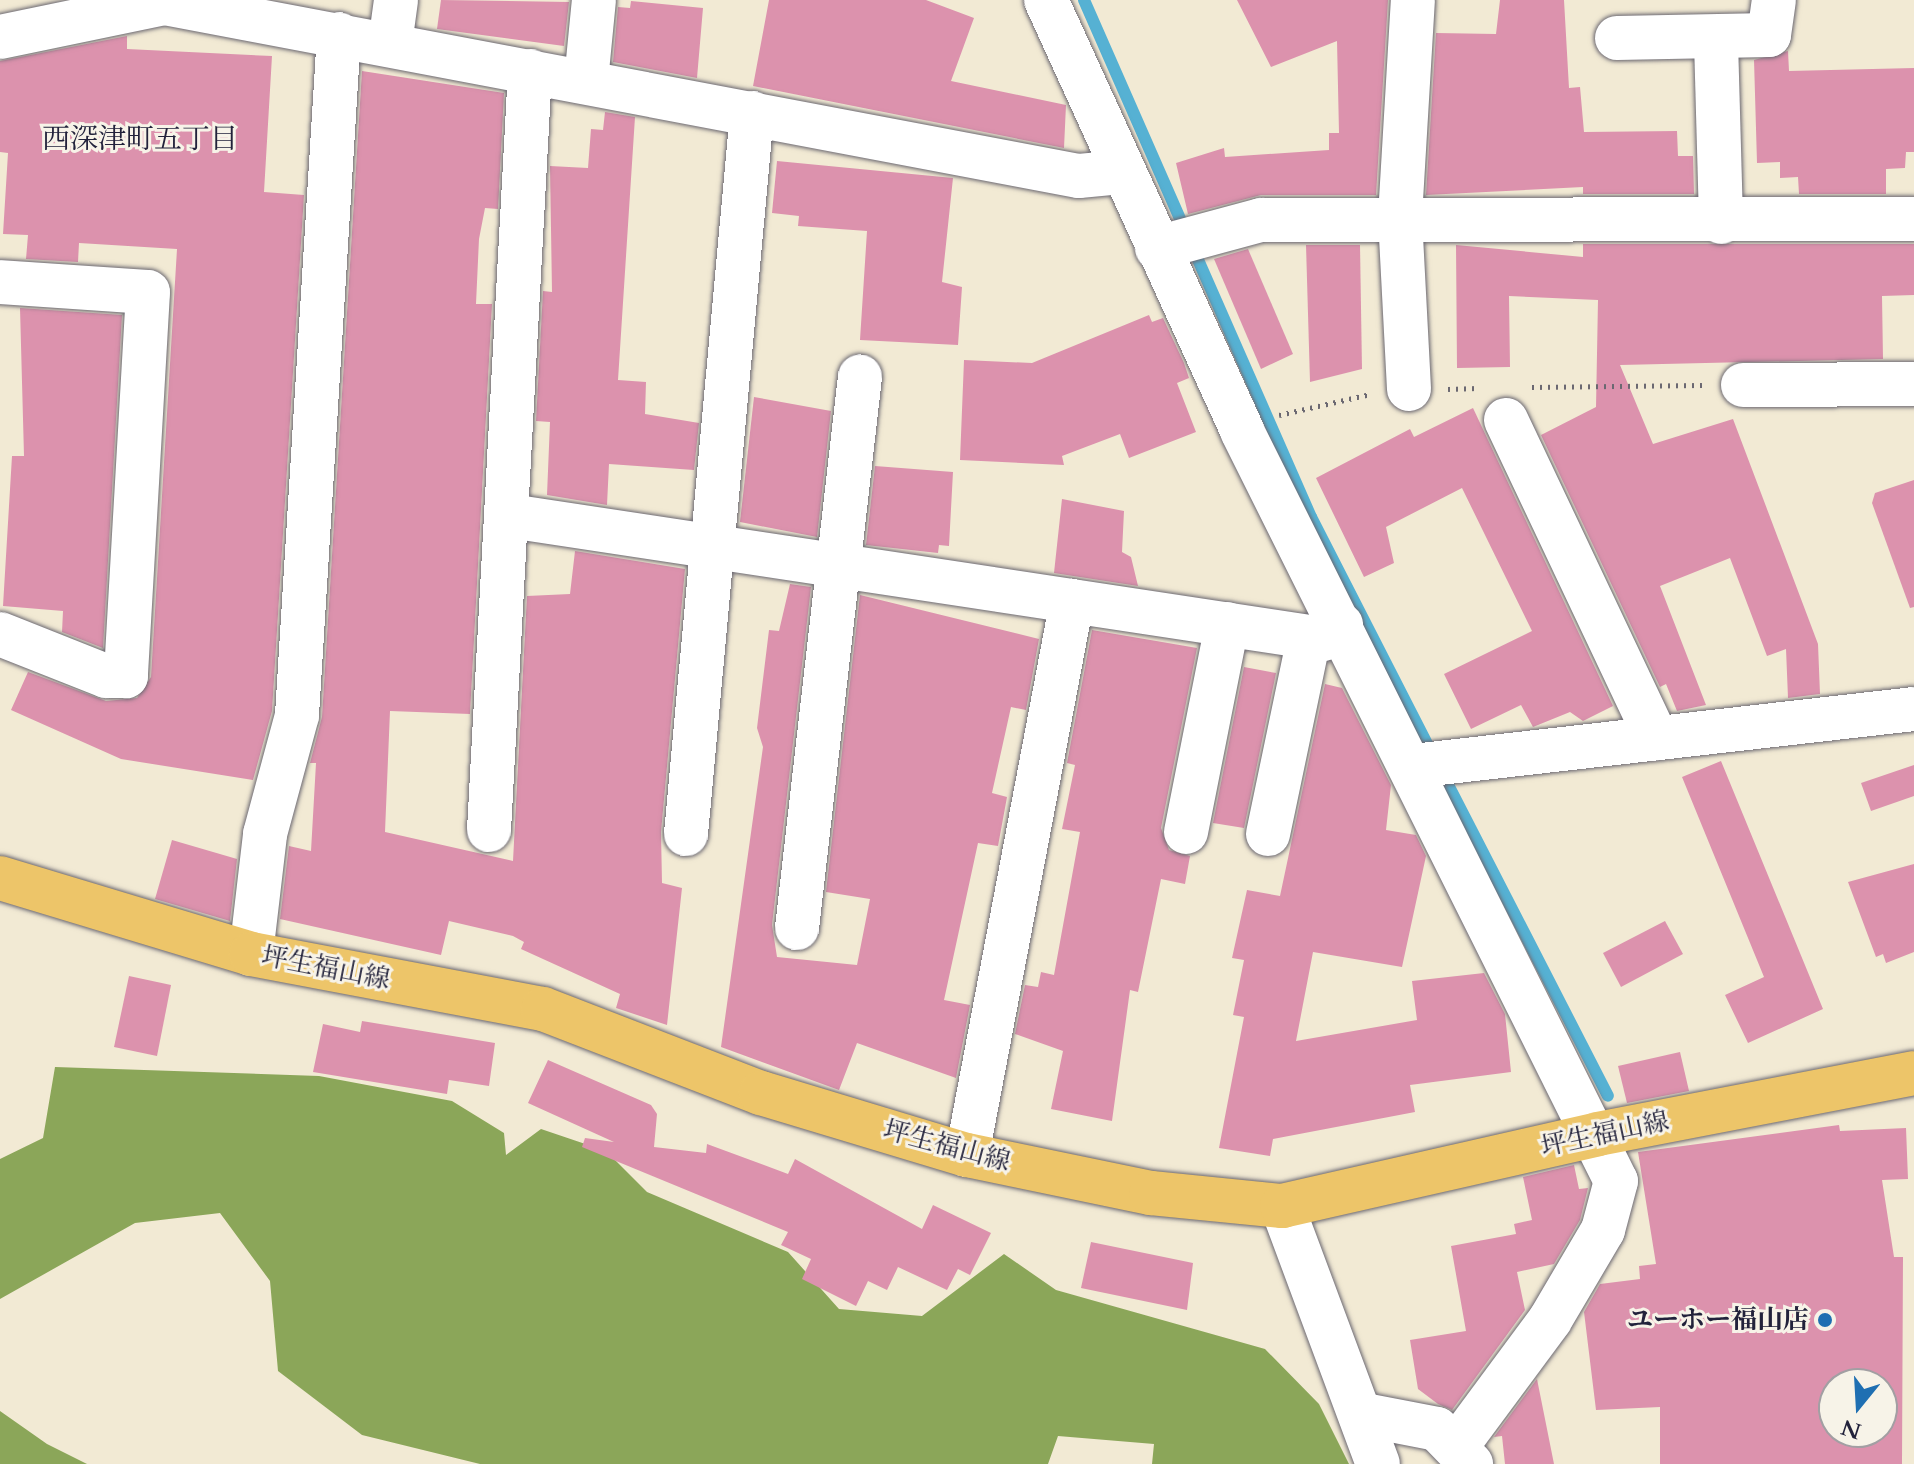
<!DOCTYPE html>
<meta charset="utf-8">
<style>
body{margin:0}
#map{position:relative;width:1914px;height:1464px;overflow:hidden;background:#f2ead4;font-family:Cardo,"Noto Serif JP",serif}
div>[style]{position:absolute}
[style*='--x']{left:calc(var(--x)*1px);top:calc(var(--y)*1px);width:calc(var(--w)*1px);rotate:calc(var(--a)*1deg)}
.forest>*{inset:0;background:#8ba659}
.stream>*{height:12px;margin:-6px;padding:0 6px;transform-origin:6px;border-radius:6px;background:#56b1d3}
.building>*{inset:0;background:#dc92ad}
.path>*{height:5px;margin-top:-2.5px;transform-origin:0;background:repeating-linear-gradient(90deg,#6b6871 0 2px,transparent 0 8px)}
.roads{filter:drop-shadow(0 0 2px #6b6871) drop-shadow(0 0 2px #6b6871)}
.minor>*{height:44px;margin:-22px;padding:0 22px;transform-origin:22px;border-radius:22px;background:#fff}
.major>*{height:44px;margin:-22px;padding:0 22px;transform-origin:22px;border-radius:22px;background:#edc569}
.dots>*{width:22px;height:22px;translate:-50% -50%;box-sizing:border-box;border:4px solid #f7f3e8;border-radius:50%}
span{translate:-50% -50%;white-space:nowrap;text-align:center;line-height:1.15;-webkit-text-stroke:6px #f7f3e8;paint-order:stroke}
.street-label{font-size:26px;color:#22223b}
.poi-label{font-size:26px;color:#22223b;font-weight:700}
.right{translate:-100% -50%;text-align:right}
.neighbourhood-label{font-size:28px;color:#22223b}
.north{position:absolute;left:1818px;top:1368px;width:80px;height:80px;box-sizing:border-box;background:#f7f3e8;border:2px solid #a29fa3;border-radius:50%;rotate:198deg;font-size:22px;font-weight:700;line-height:32px;text-align:center;color:#22223b}
.north::after{content:'';display:block;margin:auto;width:28px;height:36px;background:#1f6fb2;clip-path:polygon(50% 0,100% 100%,50% 72%,0 100%)}
</style>
<div id="map">
<div class="forest">
<div style="clip-path:polygon(55px 1067px,319px 1076px,452px 1101px,504px 1133px,506px 1155px,541px 1129px,606px 1151px,647px 1192px,788px 1252px,839px 1309px,922px 1316px,1004px 1254px,1056px 1290px,1265px 1349px,1319px 1404px,1349px 1464px,1152px 1464px,1154px 1444px,1058px 1436px,1048px 1464px,480px 1464px,362px 1435px,278px 1371px,270px 1281px,220px 1213px,135px 1223px,0 1299px,0 1159px,43px 1138px)"></div>
<div style="clip-path:polygon(0 1411px,47px 1444px,87px 1464px,0 1464px)"></div>
</div>
<div class="stream">
<div style="--x:1084;--y:0;--w:565;--a:66.3"></div>
<div style="--x:1311;--y:517;--w:267;--a:62.9"></div>
<div style="--x:1441;--y:771;--w:365;--a:62.8"></div>
</div>
<div class="building">
<div style="clip-path:polygon(441px 0,569px 2px,564px 46px,437px 29px)"></div>
<div style="clip-path:polygon(769px 0,926px 0,974px 18px,951px 81px,1066px 105px,1064px 148px,753px 86px)"></div>
<div style="clip-path:polygon(1237px 0,1388px 0,1376px 195px,1261px 195px,1188px 214px,1176px 163px,1224px 148px,1225px 157px,1329px 150px,1329px 133px,1339px 133px,1337px 41px,1271px 67px)"></div>
<div style="clip-path:polygon(1500px 0,1564px 0,1569px 88px,1580px 87px,1584px 132px,1677px 131px,1678px 156px,1693px 156px,1694px 194px,1583px 194px,1583px 187px,1426px 195px,1436px 33px,1496px 34px)"></div>
<div style="clip-path:polygon(631px 1px,703px 8px,697px 78px,613px 62px,618px 7px,630px 8px)"></div>
<div style="clip-path:polygon(127px 36px,127px 49px,272px 56px,264px 192px,304px 195px,272px 711px,253px 780px,121px 759px,11px 710px,28px 672px,106px 701px,137px 698px,151px 677px,177px 249px,79px 243px,78px 262px,26px 259px,28px 235px,3px 234px,8px 153px,0 152px,0 61px)"></div>
<div style="clip-path:polygon(1788px 51px,1789px 71px,1914px 68px,1914px 152px,1906px 152px,1905px 168px,1886px 169px,1886px 194px,1799px 194px,1798px 177px,1780px 178px,1780px 162px,1757px 163px,1754px 60px)"></div>
<div style="clip-path:polygon(362px 71px,504px 93px,498px 209px,485px 208px,479px 239px,476px 304px,492px 304px,470px 714px,390px 711px,385px 832px,513px 861px,527px 596px,570px 594px,575px 551px,685px 569px,661px 832px,662px 883px,682px 888px,667px 1025px,616px 1008px,620px 994px,521px 949px,524px 942px,513px 936px,449px 921px,441px 955px,280px 919px,289px 846px,311px 851px,316px 763px,310px 763px,322px 717px)"></div>
<div style="clip-path:polygon(605px 112px,635px 117px,618px 380px,646px 382px,645px 414px,699px 423px,694px 470px,609px 464px,607px 505px,547px 495px,550px 422px,536px 421px,543px 291px,552px 292px,550px 166px,588px 168px,591px 129px,603px 130px)"></div>
<div style="clip-path:polygon(777px 161px,953px 178px,942px 282px,962px 287px,958px 345px,860px 340px,867px 231px,798px 226px,799px 216px,772px 213px)"></div>
<div style="clip-path:polygon(1583px 244px,1914px 244px,1914px 295px,1882px 296px,1883px 359px,1620px 365px,1653px 444px,1733px 419px,1818px 644px,1820px 694px,1788px 698px,1786px 649px,1767px 656px,1730px 558px,1660px 586px,1706px 705px,1677px 711px,1666px 684px,1660px 687px,1541px 435px,1596px 407px,1598px 300px,1509px 296px,1510px 367px,1457px 368px,1456px 245px,1583px 257px)"></div>
<div style="clip-path:polygon(1306px 245px,1360px 245px,1362px 369px,1310px 382px)"></div>
<div style="clip-path:polygon(1248px 249px,1293px 354px,1261px 369px,1214px 259px)"></div>
<div style="clip-path:polygon(20px 308px,122px 315px,103px 648px,62px 632px,63px 611px,3px 606px,12px 456px,24px 456px)"></div>
<div style="clip-path:polygon(1149px 315px,1152px 322px,1163px 318px,1184px 363px,1189px 378px,1177px 383px,1196px 432px,1129px 458px,1120px 434px,1062px 456px,1064px 465px,960px 460px,964px 360px,1032px 363px)"></div>
<div style="clip-path:polygon(754px 397px,831px 411px,817px 537px,740px 522px)"></div>
<div style="clip-path:polygon(1473px 408px,1613px 706px,1583px 721px,1570px 712px,1533px 727px,1521px 705px,1471px 729px,1444px 674px,1532px 631px,1462px 488px,1386px 527px,1394px 563px,1364px 577px,1316px 478px,1410px 429px,1414px 437px)"></div>
<div style="clip-path:polygon(875px 466px,953px 472px,949px 546px,939px 545px,938px 553px,866px 545px)"></div>
<div style="clip-path:polygon(1914px 480px,1914px 607px,1910px 608px,1872px 503px,1875px 493px)"></div>
<div style="clip-path:polygon(1062px 499px,1124px 511px,1122px 552px,1131px 557px,1138px 586px,1054px 573px)"></div>
<div style="clip-path:polygon(790px 584px,811px 587px,772px 925px,777px 957px,857px 965px,870px 899px,826px 892px,860px 595px,1039px 639px,1026px 710px,1011px 707px,992px 793px,1007px 797px,998px 846px,978px 843px,944px 1000px,970px 1005px,956px 1078px,857px 1043px,839px 1090px,721px 1047px,763px 747px,757px 728px,769px 630px,779px 631px)"></div>
<div style="clip-path:polygon(1092px 630px,1197px 648px,1161px 828px,1169px 850px,1190px 856px,1185px 884px,1161px 879px,1138px 992px,1130px 990px,1112px 1121px,1051px 1109px,1063px 1051px,1015px 1034px,1025px 985px,1038px 987px,1041px 972px,1054px 975px,1080px 832px,1062px 829px,1075px 765px,1067px 763px)"></div>
<div style="clip-path:polygon(1244px 667px,1276px 673px,1244px 828px,1213px 823px)"></div>
<div style="clip-path:polygon(1325px 684px,1342px 688px,1391px 785px,1386px 830px,1416px 835px,1426px 856px,1402px 967px,1313px 952px,1296px 1041px,1417px 1020px,1412px 981px,1484px 973px,1505px 1014px,1511px 1072px,1410px 1085px,1415px 1112px,1273px 1139px,1270px 1156px,1219px 1148px,1244px 1017px,1233px 1015px,1244px 960px,1232px 958px,1247px 890px,1280px 896px)"></div>
<div style="clip-path:polygon(1721px 761px,1823px 1009px,1748px 1043px,1725px 995px,1764px 977px,1682px 777px)"></div>
<div style="clip-path:polygon(1914px 765px,1914px 796px,1871px 811px,1861px 783px)"></div>
<div style="clip-path:polygon(172px 840px,237px 859px,230px 921px,155px 899px)"></div>
<div style="clip-path:polygon(1914px 864px,1914px 952px,1886px 963px,1883px 954px,1876px 957px,1848px 882px)"></div>
<div style="clip-path:polygon(1665px 921px,1683px 954px,1621px 987px,1603px 953px)"></div>
<div style="clip-path:polygon(129px 976px,171px 985px,157px 1056px,114px 1047px)"></div>
<div style="clip-path:polygon(362px 1021px,495px 1043px,489px 1086px,449px 1080px,447px 1094px,313px 1072px,323px 1024px,360px 1032px)"></div>
<div style="clip-path:polygon(1680px 1052px,1689px 1091px,1627px 1103px,1618px 1066px)"></div>
<div style="clip-path:polygon(548px 1060px,651px 1105px,657px 1114px,654px 1147px,706px 1153px,707px 1144px,788px 1174px,795px 1159px,922px 1229px,933px 1205px,991px 1233px,970px 1275px,958px 1269px,947px 1290px,898px 1267px,887px 1290px,868px 1281px,856px 1306px,802px 1279px,811px 1259px,781px 1245px,788px 1232px,582px 1147px,585px 1138px,614px 1142px,528px 1103px)"></div>
<div style="clip-path:polygon(evenodd,1839px 1125px,1840px 1131px,1906px 1128px,1908px 1179px,1882px 1180px,1894px 1257px,1903px 1257px,1902px 1464px,1660px 1464px,1660px 1407px,1596px 1410px,1584px 1312px,1600px 1284px,1640px 1279px,1639px 1266px,1656px 1264px,1638px 1152px,1839px 1125px,1834px 1384px,1882px 1384px,1882px 1432px,1834px 1432px,1834px 1384px)"></div>
<div style="clip-path:polygon(1574px 1165px,1579px 1189px,1588px 1188px,1580px 1220px,1554px 1264px,1517px 1272px,1525px 1310px,1452px 1410px,1438px 1404px,1418px 1389px,1410px 1340px,1466px 1331px,1451px 1246px,1516px 1234px,1514px 1224px,1532px 1220px,1523px 1177px)"></div>
<div style="clip-path:polygon(1091px 1242px,1193px 1263px,1187px 1310px,1081px 1288px)"></div>
<div style="clip-path:polygon(1537px 1379px,1554px 1464px,1505px 1464px,1502px 1436px,1494px 1437px)"></div>
</div>
<div class="path">
<div style="--x:1532;--y:387;--w:170;--a:-0.7"></div>
<div style="--x:1448;--y:389;--w:30;--a:-2"></div>
<div style="--x:1279;--y:415;--w:94;--a:-12.9"></div>
</div>
<div class="roads">
<div class="minor">
<div style="--x:1046;--y:0;--w:473;--a:65.5"></div>
<div style="--x:1242;--y:431;--w:838;--a:63.5"></div>
<div style="--x:1616;--y:1181;--w:51;--a:104.9"></div>
<div style="--x:1603;--y:1230;--w:104;--a:120.5"></div>
<div style="--x:1550;--y:1320;--w:158;--a:126.5"></div>
<div style="--x:0;--y:37;--w:167;--a:-11.7"></div>
<div style="--x:164;--y:3;--w:931;--a:10.71"></div>
<div style="--x:1079;--y:176;--w:42;--a:-5.4"></div>
<div style="--x:1617;--y:38;--w:152;--a:-1.1"></div>
<div style="--x:1769;--y:35;--w:35;--a:-82"></div>
<div style="--x:1716;--y:41;--w:181;--a:88.4"></div>
<div style="--x:390;--y:44;--w:44;--a:-82.2"></div>
<div style="--x:586;--y:81;--w:81;--a:-84.4"></div>
<div style="--x:1157;--y:248;--w:108;--a:-15.1"></div>
<div style="--x:1261;--y:220;--w:653;--a:-0.09"></div>
<div style="--x:0;--y:282;--w:148;--a:3.9"></div>
<div style="--x:148;--y:292;--w:385;--a:93.3"></div>
<div style="--x:126;--y:676;--w:20;--a:180"></div>
<div style="--x:106;--y:676;--w:114;--a:-158.4"></div>
<div style="--x:1743;--y:385;--w:171;--a:-0.3"></div>
<div style="--x:1409;--y:389;--w:172;--a:-93"></div>
<div style="--x:1400;--y:217;--w:217;--a:-86.6"></div>
<div style="--x:1506;--y:420;--w:352;--a:64.7"></div>
<div style="--x:510;--y:516;--w:822;--a:8.6"></div>
<div style="--x:1323;--y:639;--w:23;--a:-38"></div>
<div style="--x:1413;--y:766;--w:504;--a:-6.49"></div>
<div style="--x:489;--y:830;--w:760;--a:-86.91"></div>
<div style="--x:1186;--y:832;--w:212;--a:-78.8"></div>
<div style="--x:686;--y:834;--w:724;--a:-84.77"></div>
<div style="--x:1268;--y:834;--w:201;--a:-78.2"></div>
<div style="--x:797;--y:928;--w:555;--a:-83.48"></div>
<div style="--x:251;--y:954;--w:121;--a:-83.3"></div>
<div style="--x:265;--y:834;--w:123;--a:-74.9"></div>
<div style="--x:297;--y:715;--w:682;--a:-86.47"></div>
<div style="--x:967;--y:1155;--w:564;--a:-79.27"></div>
<div style="--x:1282;--y:1206;--w:275;--a:69.6"></div>
<div style="--x:1365;--y:1415;--w:73;--a:11"></div>
<div style="--x:1437;--y:1429;--w:49;--a:45.8"></div>
</div>
<div class="major">
<div style="--x:0;--y:878;--w:262;--a:16.8"></div>
<div style="--x:251;--y:954;--w:297;--a:10.7"></div>
<div style="--x:543;--y:1009;--w:234;--a:21.1"></div>
<div style="--x:761;--y:1093;--w:215;--a:16.8"></div>
<div style="--x:967;--y:1155;--w:188;--a:11.7"></div>
<div style="--x:1151;--y:1193;--w:132;--a:5.7"></div>
<div style="--x:1282;--y:1206;--w:324;--a:-12.8"></div>
<div style="--x:1598;--y:1134;--w:322;--a:-10.9"></div>
</div>
</div>
<div class="dots">
<div style="left:1825px;top:1320px;background:#1f6fb2"></div>
</div>
<div class="street-label">
<span style="left:326px;top:968px;rotate:11deg">坪生福山線</span>
<span style="left:1605px;top:1134px;rotate:-12deg">坪生福山線</span>
<span style="left:947px;top:1146px;rotate:15deg">坪生福山線</span>
</div>
<div class="poi-label">
<span class="right" style="left:1809px;top:1320px">ユーホー福山店</span>
</div>
<div class="neighbourhood-label">
<span style="left:140px;top:139px">西深津町五丁目</span>
</div>
<div class="north">N</div>
</div>
